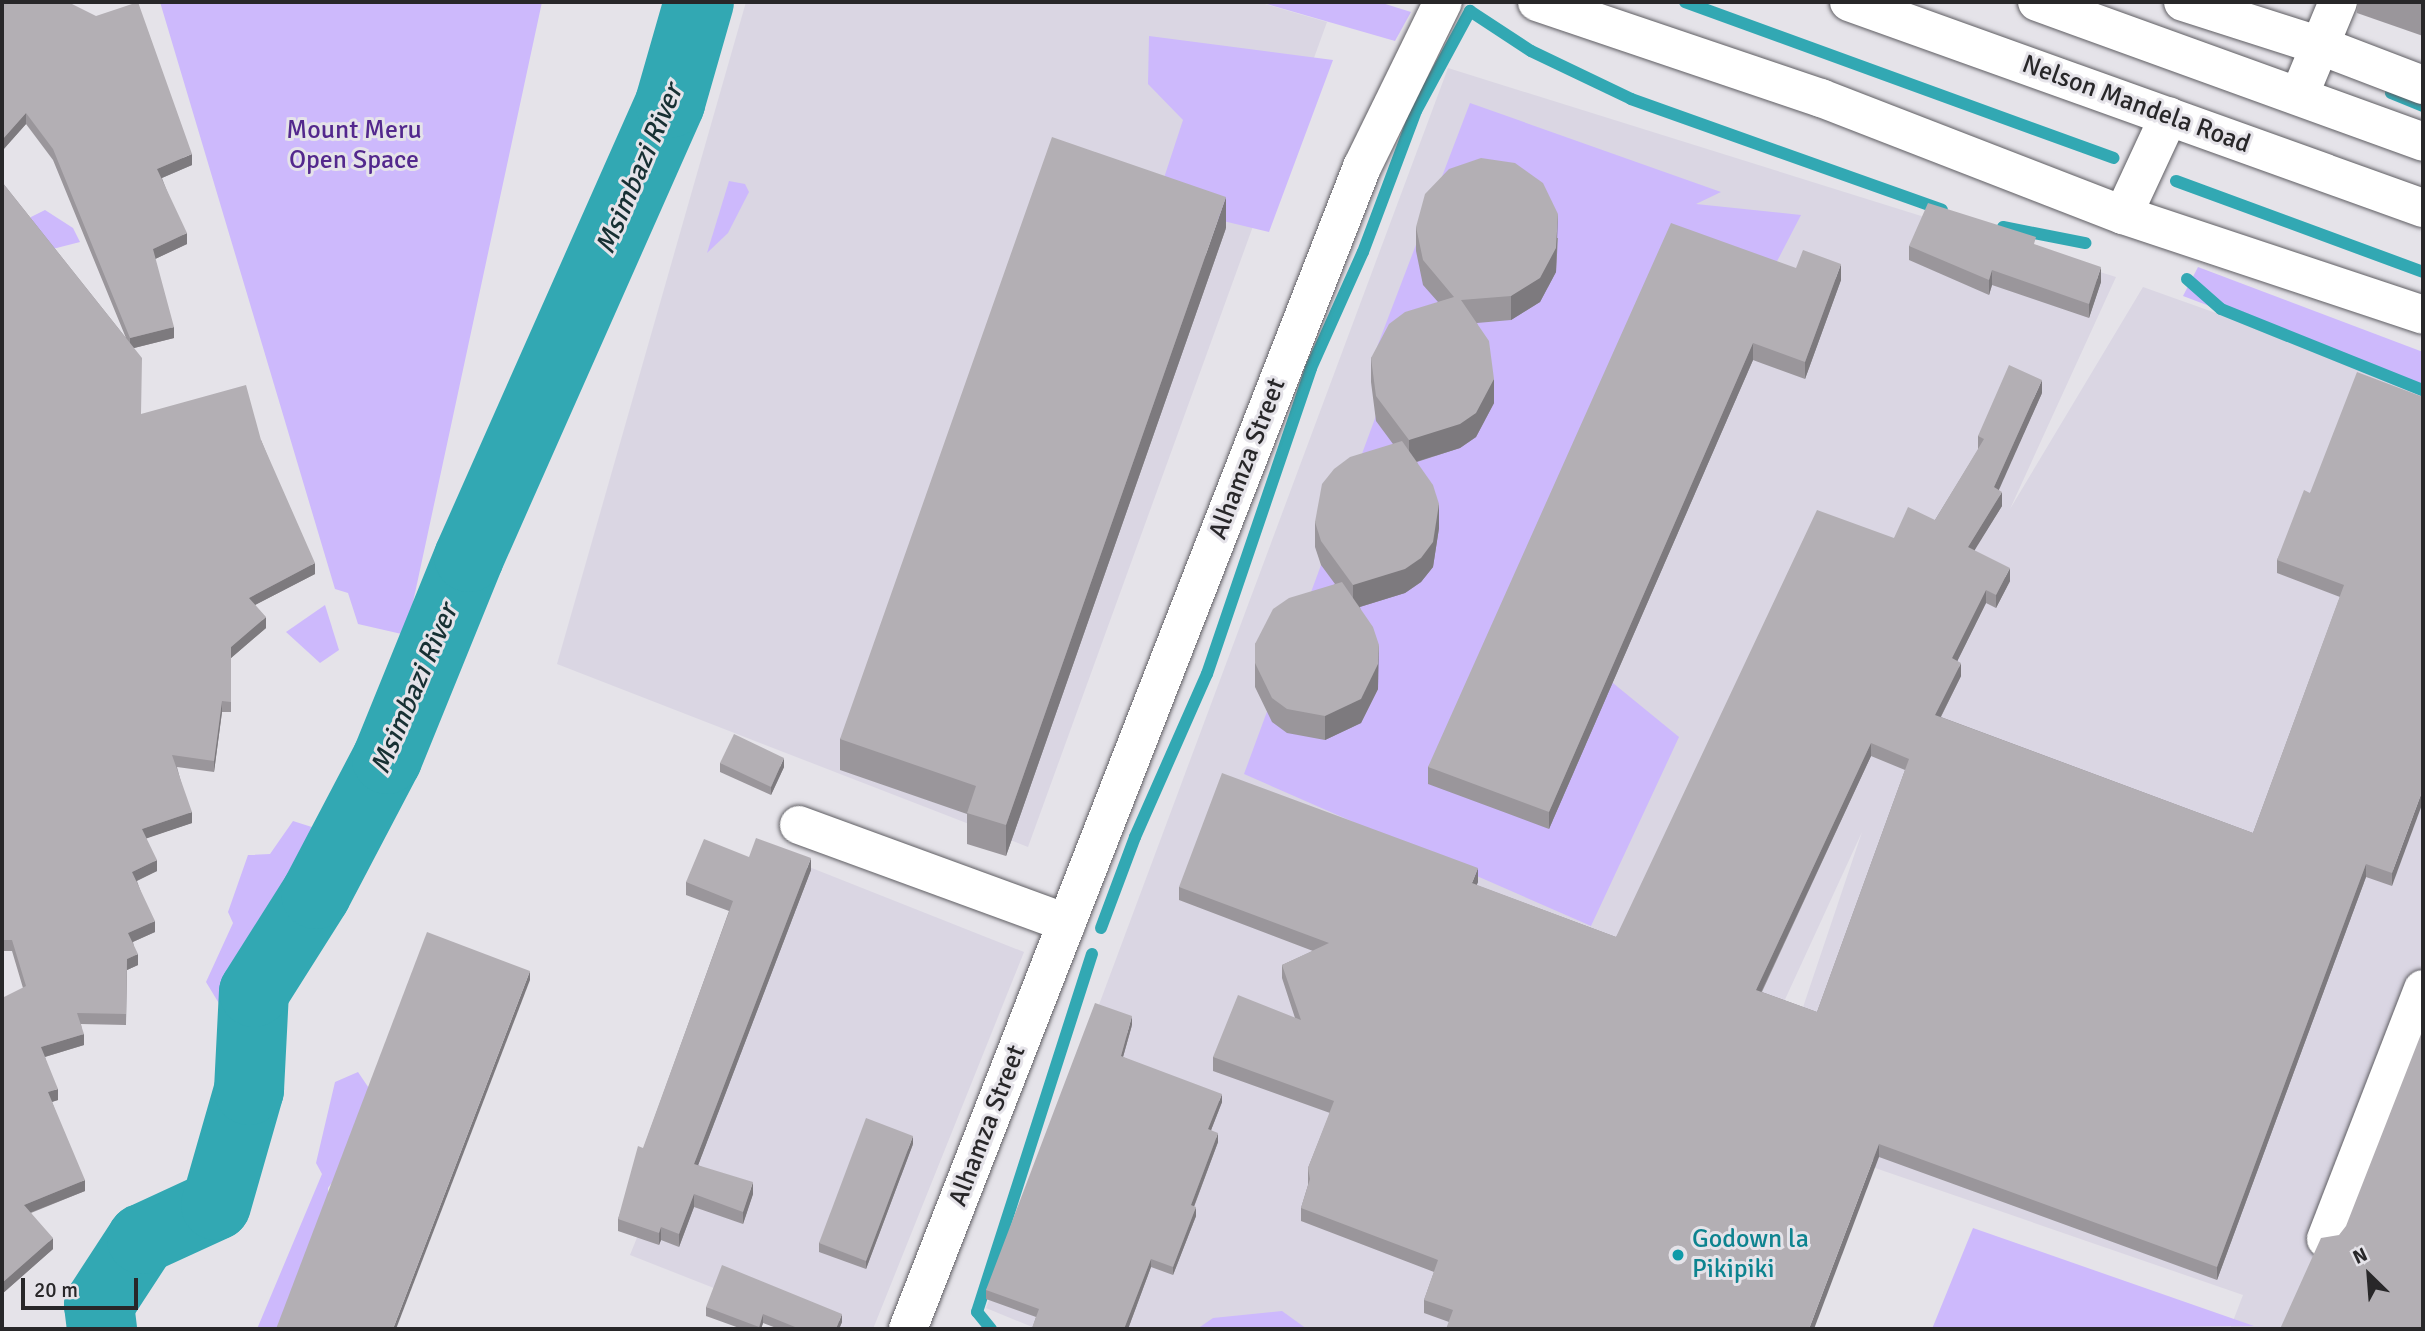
<!DOCTYPE html>
<style>
body{margin:0}
#map{position:relative;width:2425px;height:1331px;overflow:hidden;background:#e5e3e9;font-family:Signika,sans-serif}
div>[style]{position:absolute}
[style*='--x']{left:calc(var(--x)*1px);top:calc(var(--y)*1px);width:calc(var(--w)*1px);rotate:calc(var(--a)*1deg)}
.built>*{inset:0;background:#dad6e3}
.green>*{inset:0;background:#cdb9fc}
.stream>*{height:12px;margin:-6px;padding:0 6px;transform-origin:6px;border-radius:6px;background:#32a8b3}
.river>*{height:70px;margin:-35px;padding:0 35px;transform-origin:35px;border-radius:35px;background:#32a8b3}
.roads{filter:drop-shadow(0 0 2px #5f5e63) drop-shadow(0 0 2px #5f5e63)}
.minor>*{height:38px;margin:-19px;padding:0 19px;transform-origin:19px;border-radius:19px;background:#fff}
.major>*{height:38px;margin:-19px;padding:0 19px;transform-origin:19px;border-radius:19px;background:#fff}
.wall>*{inset:0;background:#9a969b}
.shaded-wall>*{inset:0;background:#7d7a7e}
.building>*{inset:0;background:#b3afb4}
.dots>*{width:19px;height:19px;translate:-50% -50%;box-sizing:border-box;border:4px solid #e5e3e9;border-radius:50%}
span{translate:-50% -50%;white-space:nowrap;text-align:center;line-height:1.15;-webkit-text-stroke:6px #e5e3e9;paint-order:stroke}
.street-label{font-size:26px;color:#282729}
.park-label{font-size:26px;color:#53288d}
.culture-label{font-size:26px;color:#0d838f}
.left{translate:0 -50%;text-align:left}
.water-label{font-size:28px;color:#173033;font-style:italic}
.frame{position:absolute;inset:0;border:4px solid #282729;pointer-events:none}
.north{position:absolute;left:2334px;top:1240px;width:70px;height:70px;-webkit-text-stroke:5px #e5e3e9;paint-order:stroke;rotate:335deg;font-size:19px;font-weight:700;line-height:28px;text-align:center;color:#282729}
.north::after{content:'';display:block;margin:auto;width:24px;height:32px;background:#282729;clip-path:polygon(50% 0,100% 100%,50% 72%,0 100%)}
.scale{position:absolute;left:21px;top:1278px;width:117px;height:32px;box-sizing:border-box;border:4px solid #282729;border-top:0;padding-left:9px;font-size:21px;line-height:24px;white-space:nowrap;color:#282729;-webkit-text-stroke:5px #e5e3e9;paint-order:stroke}
</style>
<div id="map">
<div class="built">
<div style="clip-path:polygon(746px 2px,1258px 2px,1327px 22px,1028px 847px,557px 664px)"></div>
<div style="clip-path:polygon(1448px 68px,2116px 277px,2010px 509px,2143px 287px,2423px 387px,2423px 1329px,2230px 1329px,2243px 1295px,1762px 1129px,1862px 832px,1737px 1104px,1478px 1329px,1037px 1329px,986px 1308px)"></div>
<div style="clip-path:polygon(789px 859px,1024px 952px,873px 1329px,818px 1329px,630px 1255px)"></div>
</div>
<div class="green">
<div style="clip-path:polygon(160px 2px,542px 2px,406px 635px,358px 624px,348px 593px,335px 589px)"></div>
<div style="clip-path:polygon(1260px 2px,1379px 2px,1411px 12px,1395px 41px)"></div>
<div style="clip-path:polygon(1149px 36px,1333px 60px,1269px 232px,1165px 207px,1162px 184px,1183px 120px,1148px 84px)"></div>
<div style="clip-path:polygon(1470px 103px,1721px 192px,1696px 204px,1801px 215px,1575px 652px,1679px 737px,1591px 926px,1244px 774px,1405px 337px,1558px 266px,1377px 347px)"></div>
<div style="clip-path:polygon(729px 181px,745px 184px,749px 192px,728px 233px,707px 253px)"></div>
<div style="clip-path:polygon(45px 210px,73px 228px,80px 242px,41px 252px,23px 230px,31px 217px)"></div>
<div style="clip-path:polygon(2198px 267px,2423px 352px,2423px 387px,2183px 296px)"></div>
<div style="clip-path:polygon(325px 605px,339px 650px,320px 663px,286px 632px)"></div>
<div style="clip-path:polygon(293px 821px,318px 829px,223px 1010px,206px 982px,233px 923px,228px 912px,248px 855px,270px 854px)"></div>
<div style="clip-path:polygon(358px 1072px,385px 1112px,328px 1188px,330px 1329px,257px 1329px,322px 1174px,316px 1163px,335px 1082px)"></div>
<div style="clip-path:polygon(1973px 1228px,2254px 1326px,1932px 1329px)"></div>
<div style="clip-path:polygon(1282px 1311px,1307px 1329px,1197px 1329px,1213px 1318px)"></div>
</div>
<div class="stream">
<div style="--x:1685;--y:2;--w:456;--a:20"></div>
<div style="--x:2391;--y:93;--w:35;--a:22"></div>
<div style="--x:2176;--y:181;--w:263;--a:20.2"></div>
<div style="--x:2003;--y:227;--w:84;--a:11"></div>
<div style="--x:2187;--y:279;--w:45;--a:41.4"></div>
<div style="--x:2221;--y:309;--w:218;--a:21.9"></div>
<div style="--x:1101;--y:928;--w:97;--a:-69.5"></div>
<div style="--x:1135;--y:837;--w:178;--a:-66.2"></div>
<div style="--x:1207;--y:674;--w:323;--a:-71.2"></div>
<div style="--x:1311;--y:368;--w:127;--a:-65.9"></div>
<div style="--x:1363;--y:252;--w:151;--a:-69.4"></div>
<div style="--x:1416;--y:111;--w:114;--a:-61.6"></div>
<div style="--x:1470;--y:11;--w:73;--a:33.3"></div>
<div style="--x:1531;--y:51;--w:111;--a:25.6"></div>
<div style="--x:1631;--y:99;--w:330;--a:19.6"></div>
<div style="--x:991;--y:1329;--w:22;--a:-129"></div>
<div style="--x:977;--y:1312;--w:376;--a:-72.2"></div>
</div>
<div class="river">
<div style="--x:102;--y:1329;--w:24;--a:-97"></div>
<div style="--x:99;--y:1305;--w:79;--a:-56.9"></div>
<div style="--x:142;--y:1239;--w:81;--a:-24.7"></div>
<div style="--x:216;--y:1205;--w:120;--a:-74"></div>
<div style="--x:249;--y:1090;--w:98;--a:-87.1"></div>
<div style="--x:254;--y:992;--w:116;--a:-57.7"></div>
<div style="--x:316;--y:894;--w:153;--a:-62.3"></div>
<div style="--x:387;--y:759;--w:218;--a:-67.9"></div>
<div style="--x:469;--y:557;--w:497;--a:-66.1"></div>
<div style="--x:670;--y:103;--w:105;--a:-74"></div>
</div>
<div class="roads">
<div class="minor">
<div style="--x:1537;--y:2;--w:300;--a:18.7"></div>
<div style="--x:1821;--y:98;--w:324;--a:21.2"></div>
<div style="--x:2123;--y:215;--w:316;--a:18.4"></div>
<div style="--x:2183;--y:2;--w:145;--a:17.7"></div>
<div style="--x:2321;--y:46;--w:109;--a:20.9"></div>
<div style="--x:2299;--y:96;--w:102;--a:-67.5"></div>
<div style="--x:2123;--y:215;--w:109;--a:-65.1"></div>
<div style="--x:799;--y:825;--w:285;--a:20.1"></div>
<div style="--x:2326;--y:1239;--w:268;--a:-68.8"></div>
<div style="--x:908;--y:1329;--w:1248;--a:-68.66"></div>
<div style="--x:1362;--y:167;--w:184;--a:-63.9"></div>
</div>
<div class="major">
<div style="--x:1849;--y:2;--w:610;--a:19.74"></div>
<div style="--x:2037;--y:2;--w:411;--a:19.9"></div>
</div>
</div>
<div class="wall">
<div style="clip-path:polygon(2px 2px,192px 165px,162px 178px,187px 244px,155px 259px,174px 338px,134px 348px,141px 414px,261px 440px,315px 574px,255px 605px,266px 628px,231px 658px,231px 712px,222px 712px,214px 772px,177px 767px,192px 823px,146px 838px,157px 871px,137px 881px,155px 932px,133px 942px,138px 965px,127px 970px,126px 1025px,81px 1024px,84px 1045px,45px 1057px,58px 1100px,52px 1102px,85px 1191px,31px 1213px,53px 1249px,2px 1294px,23px 988px,12px 951px,2px 951px,2px 182px,126px 338px,53px 160px,26px 124px,2px 151px)"></div>
<div style="clip-path:polygon(2357px 2px,2423px 2px,2423px 36px,2357px 13px)"></div>
<div style="clip-path:polygon(1416px 227px,1558px 238px,1556px 272px,1540px 302px,1511px 320px,1477px 323px,1494px 403px,1476px 437px,1460px 448px,1417px 462px,1439px 528px,1433px 567px,1421px 582px,1405px 593px,1360px 607px,1378px 689px,1361px 723px,1325px 740px,1287px 733px,1272px 722px,1255px 687px,1255px 644px,1335px 584px,1321px 565px,1315px 547px,1315px 522px,1393px 444px,1376px 421px,1371px 382px,1371px 358px,1438px 302px,1423px 285px,1416px 251px)"></div>
<div style="clip-path:polygon(1226px 228px,1006px 856px,967px 844px,967px 814px,840px 770px,840px 739px)"></div>
<div style="clip-path:polygon(2036px 245px,2101px 282px,2089px 318px,1992px 285px,1989px 295px,1909px 260px,1909px 246px)"></div>
<div style="clip-path:polygon(1796px 268px,1841px 280px,1805px 379px,1753px 360px,1549px 829px,1428px 784px,1428px 767px)"></div>
<div style="clip-path:polygon(evenodd,2042px 393px,1998px 490px,2002px 506px,1974px 550px,2010px 581px,1996px 608px,1986px 603px,1957px 661px,1961px 676px,1941px 717px,2253px 833px,2340px 597px,2277px 573px,2277px 560px,2310px 493px,2423px 397px,2392px 886px,2366px 877px,2217px 1280px,1879px 1157px,1449px 1322px,1424px 1313px,1424px 1300px,1434px 1272px,1301px 1221px,1301px 1208px,1308px 1185px,1308px 1168px,1330px 1113px,1213px 1071px,1213px 1057px,1295px 1018px,1282px 978px,1282px 965px,1313px 951px,1179px 900px,1179px 887px,1478px 882px,1476px 885px,1616px 937px,1894px 538px,1935px 520px,1978px 450px,1978px 436px,2042px 393px,1871px 756px,1905px 770px,1817px 1012px,1762px 992px,1871px 756px)"></div>
<div style="clip-path:polygon(720px 763px,784px 767px,771px 795px,720px 772px)"></div>
<div style="clip-path:polygon(749px 857px,811px 870px,698px 1165px,753px 1194px,743px 1224px,694px 1207px,679px 1247px,661px 1240px,659px 1245px,618px 1231px,618px 1219px,729px 911px,686px 895px,686px 882px)"></div>
<div style="clip-path:polygon(1132px 1025px,1123px 1057px,1222px 1102px,1211px 1130px,1218px 1142px,1194px 1207px,1196px 1216px,1173px 1275px,1151px 1267px,1128px 1329px,1032px 1329px,1036px 1317px,986px 1299px,986px 1290px)"></div>
<div style="clip-path:polygon(913px 1144px,866px 1269px,819px 1252px,819px 1243px)"></div>
<div style="clip-path:polygon(706px 1307px,842px 1322px,839px 1329px,779px 1329px,763px 1323px,761px 1329px,742px 1329px,706px 1316px)"></div>
</div>
<div class="shaded-wall">
<div style="clip-path:polygon(26px 113px,26px 124px,2px 151px,2px 140px)"></div>
<div style="clip-path:polygon(192px 154px,192px 165px,157px 180px,157px 169px)"></div>
<div style="clip-path:polygon(1226px 197px,1226px 228px,1006px 856px,1006px 825px)"></div>
<div style="clip-path:polygon(1558px 214px,1556px 272px,1540px 302px,1511px 320px,1511px 296px)"></div>
<div style="clip-path:polygon(187px 233px,187px 244px,153px 260px,153px 249px)"></div>
<div style="clip-path:polygon(1841px 264px,1841px 280px,1805px 379px,1805px 362px)"></div>
<div style="clip-path:polygon(2101px 267px,2101px 282px,2089px 318px,2089px 304px)"></div>
<div style="clip-path:polygon(1992px 270px,1992px 285px,1989px 295px,1989px 280px)"></div>
<div style="clip-path:polygon(174px 327px,174px 338px,130px 349px,130px 338px)"></div>
<div style="clip-path:polygon(1753px 343px,1753px 360px,1549px 829px,1549px 812px)"></div>
<div style="clip-path:polygon(1494px 379px,1494px 403px,1476px 437px,1460px 448px,1409px 464px,1409px 440px)"></div>
<div style="clip-path:polygon(2042px 380px,2042px 393px,1994px 501px,1994px 487px)"></div>
<div style="clip-path:polygon(2002px 492px,2002px 506px,1968px 561px,1968px 547px)"></div>
<div style="clip-path:polygon(1439px 504px,1439px 528px,1433px 567px,1421px 582px,1405px 593px,1353px 609px,1353px 585px)"></div>
<div style="clip-path:polygon(315px 563px,315px 574px,249px 608px,249px 598px)"></div>
<div style="clip-path:polygon(2010px 568px,2010px 581px,1996px 608px,1996px 595px)"></div>
<div style="clip-path:polygon(1986px 590px,1986px 603px,1952px 672px,1952px 658px)"></div>
<div style="clip-path:polygon(266px 617px,266px 628px,231px 658px,231px 647px)"></div>
<div style="clip-path:polygon(1379px 645px,1378px 689px,1361px 723px,1325px 740px,1325px 716px)"></div>
<div style="clip-path:polygon(1961px 663px,1961px 676px,1935px 728px,1935px 715px)"></div>
<div style="clip-path:polygon(222px 701px,222px 712px,214px 772px,214px 761px)"></div>
<div style="clip-path:polygon(1871px 743px,1871px 756px,1756px 1003px,1756px 990px)"></div>
<div style="clip-path:polygon(784px 758px,784px 767px,771px 795px,771px 787px)"></div>
<div style="clip-path:polygon(2423px 789px,2423px 802px,2392px 886px,2392px 873px)"></div>
<div style="clip-path:polygon(192px 812px,192px 823px,142px 840px,142px 829px)"></div>
<div style="clip-path:polygon(811px 858px,811px 870px,694px 1176px,694px 1164px)"></div>
<div style="clip-path:polygon(157px 860px,157px 871px,132px 883px,132px 872px)"></div>
<div style="clip-path:polygon(2366px 864px,2366px 877px,2217px 1280px,2217px 1267px)"></div>
<div style="clip-path:polygon(1478px 868px,1478px 882px,1472px 897px,1472px 883px)"></div>
<div style="clip-path:polygon(155px 921px,155px 932px,128px 944px,128px 933px)"></div>
<div style="clip-path:polygon(138px 954px,138px 965px,127px 970px,126px 1025px,127px 959px)"></div>
<div style="clip-path:polygon(530px 971px,530px 980px,396px 1329px,393px 1329px)"></div>
<div style="clip-path:polygon(1132px 1016px,1132px 1025px,1121px 1064px,1121px 1056px)"></div>
<div style="clip-path:polygon(84px 1034px,84px 1045px,41px 1058px,41px 1047px)"></div>
<div style="clip-path:polygon(58px 1089px,58px 1100px,48px 1103px,48px 1092px)"></div>
<div style="clip-path:polygon(1222px 1094px,1222px 1102px,1208px 1138px,1208px 1129px)"></div>
<div style="clip-path:polygon(1218px 1133px,1218px 1142px,1191px 1214px,1191px 1205px)"></div>
<div style="clip-path:polygon(913px 1136px,913px 1144px,866px 1269px,866px 1261px)"></div>
<div style="clip-path:polygon(1879px 1144px,1879px 1157px,1814px 1329px,1809px 1329px)"></div>
<div style="clip-path:polygon(85px 1180px,85px 1191px,24px 1215px,24px 1205px)"></div>
<div style="clip-path:polygon(753px 1182px,753px 1194px,743px 1224px,743px 1212px)"></div>
<div style="clip-path:polygon(694px 1194px,694px 1207px,679px 1247px,679px 1234px)"></div>
<div style="clip-path:polygon(1196px 1207px,1196px 1216px,1173px 1275px,1173px 1267px)"></div>
<div style="clip-path:polygon(661px 1227px,661px 1240px,659px 1245px,659px 1233px)"></div>
<div style="clip-path:polygon(53px 1238px,53px 1249px,2px 1294px,2px 1283px)"></div>
<div style="clip-path:polygon(1151px 1259px,1151px 1267px,1128px 1329px,1124px 1329px)"></div>
<div style="clip-path:polygon(763px 1314px,763px 1323px,761px 1329px,759px 1329px)"></div>
<div style="clip-path:polygon(842px 1314px,842px 1322px,839px 1329px,836px 1329px)"></div>
</div>
<div class="building">
<div style="clip-path:polygon(2px 2px,38px 2px,44px 4px,45px 2px,68px 2px,96px 16px,138px 2px,192px 154px,157px 169px,187px 233px,153px 249px,174px 327px,130px 338px,53px 149px,26px 113px,2px 140px)"></div>
<div style="clip-path:polygon(1052px 137px,1226px 197px,1006px 825px,967px 813px,976px 786px,840px 739px)"></div>
<div style="clip-path:polygon(1481px 158px,1515px 163px,1543px 183px,1558px 214px,1556px 248px,1540px 278px,1511px 296px,1461px 300px,1489px 341px,1494px 379px,1476px 413px,1460px 424px,1409px 440px,1376px 396px,1371px 358px,1389px 324px,1405px 312px,1454px 297px,1423px 260px,1416px 227px,1425px 194px,1449px 169px)"></div>
<div style="clip-path:polygon(2px 182px,142px 358px,141px 414px,246px 385px,261px 440px,315px 563px,249px 598px,266px 617px,231px 647px,231px 702px,222px 701px,214px 761px,172px 755px,192px 812px,142px 829px,157px 860px,132px 872px,155px 921px,128px 933px,138px 954px,127px 959px,126px 1014px,77px 1013px,84px 1034px,41px 1047px,58px 1089px,48px 1092px,85px 1180px,24px 1205px,53px 1238px,2px 1283px,2px 998px,26px 986px,12px 940px,2px 940px)"></div>
<div style="clip-path:polygon(1928px 203px,2036px 237px,2034px 244px,2101px 267px,2089px 304px,1992px 270px,1989px 280px,1909px 246px)"></div>
<div style="clip-path:polygon(1671px 223px,1796px 268px,1803px 250px,1841px 264px,1805px 362px,1753px 343px,1549px 812px,1428px 767px)"></div>
<div style="clip-path:polygon(evenodd,2009px 365px,2042px 380px,1994px 487px,2002px 492px,1968px 547px,2010px 568px,1996px 595px,1986px 590px,1952px 658px,1961px 663px,1935px 715px,2253px 833px,2344px 585px,2277px 560px,2304px 490px,2310px 493px,2357px 372px,2423px 397px,2423px 789px,2392px 873px,2366px 864px,2217px 1267px,1879px 1144px,1809px 1329px,1446px 1329px,1453px 1310px,1424px 1300px,1438px 1260px,1301px 1208px,1310px 1179px,1308px 1168px,1334px 1101px,1213px 1057px,1238px 995px,1301px 1020px,1282px 965px,1329px 943px,1179px 887px,1222px 773px,1478px 868px,1472px 883px,1616px 937px,1817px 510px,1894px 538px,1908px 507px,1935px 520px,1984px 439px,1978px 436px,2009px 365px,1871px 743px,1909px 759px,1817px 1012px,1756px 990px,1871px 743px)"></div>
<div style="clip-path:polygon(1402px 441px,1433px 485px,1439px 504px,1433px 542px,1421px 558px,1405px 569px,1353px 585px,1321px 541px,1315px 522px,1322px 484px,1334px 469px,1350px 457px)"></div>
<div style="clip-path:polygon(1342px 582px,1373px 627px,1379px 645px,1378px 664px,1361px 699px,1325px 716px,1287px 709px,1272px 698px,1255px 663px,1255px 644px,1273px 609px,1289px 598px)"></div>
<div style="clip-path:polygon(734px 734px,784px 758px,771px 787px,720px 763px)"></div>
<div style="clip-path:polygon(756px 838px,811px 858px,694px 1164px,753px 1182px,743px 1212px,694px 1194px,679px 1234px,661px 1227px,659px 1233px,618px 1219px,638px 1146px,643px 1148px,733px 901px,686px 882px,704px 839px,749px 857px)"></div>
<div style="clip-path:polygon(427px 932px,530px 971px,393px 1329px,276px 1329px)"></div>
<div style="clip-path:polygon(1095px 1003px,1132px 1016px,1121px 1056px,1222px 1094px,1208px 1129px,1218px 1133px,1191px 1205px,1196px 1207px,1173px 1267px,1151px 1259px,1124px 1329px,1034px 1329px,1032px 1328px,1039px 1309px,986px 1290px)"></div>
<div style="clip-path:polygon(2423px 1029px,2423px 1329px,2280px 1329px,2321px 1238px,2339px 1235px,2346px 1226px)"></div>
<div style="clip-path:polygon(866px 1118px,913px 1136px,866px 1261px,819px 1243px)"></div>
<div style="clip-path:polygon(722px 1265px,842px 1314px,836px 1329px,800px 1329px,763px 1314px,759px 1327px,706px 1307px)"></div>
</div>
<div class="dots">
<div style="left:1678px;top:1255px;background:#0f9aa8"></div>
</div>
<div class="street-label">
<span style="left:2136px;top:105px;rotate:20deg">Nelson Mandela Road</span>
<span style="left:1248px;top:459px;rotate:-69deg">Alhamza Street</span>
<span style="left:988px;top:1126px;rotate:-69deg">Alhamza Street</span>
</div>
<div class="park-label">
<span style="left:354px;top:146px">Mount Meru<br>Open Space</span>
</div>
<div class="culture-label">
<span class="left" style="left:1692px;top:1255px">Godown la<br>Pikipiki</span>
</div>
<div class="water-label">
<span style="left:639px;top:169px;rotate:-67deg">Msimbazi River</span>
<span style="left:414px;top:689px;rotate:-67deg">Msimbazi River</span>
</div>
<div class="frame"></div>
<div class="north">N</div>
<div class="scale">20 m</div>
</div>
